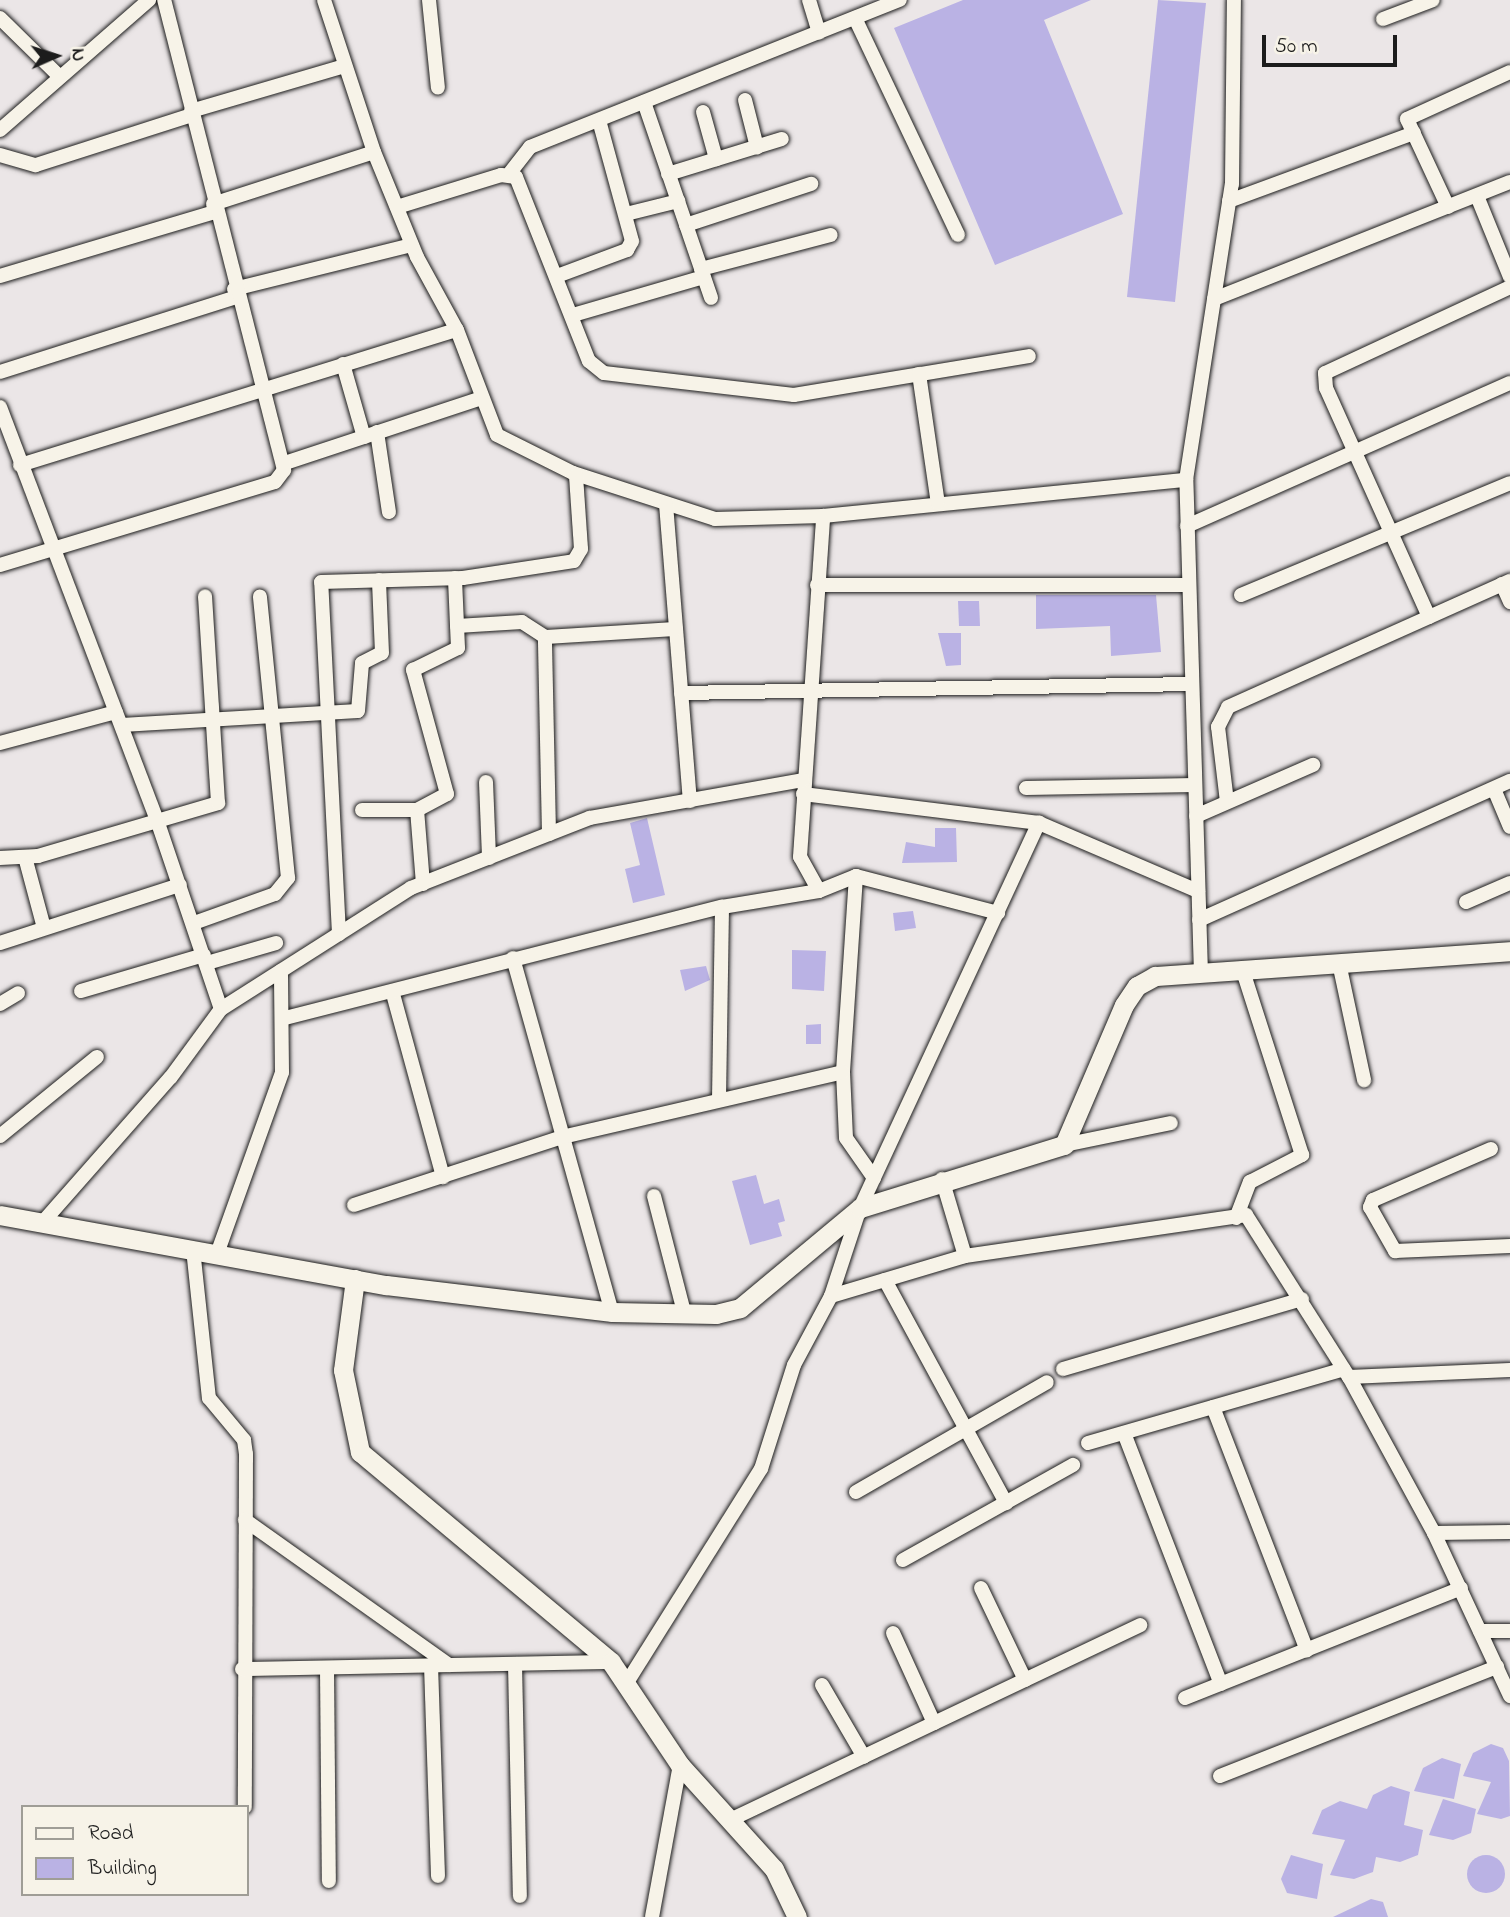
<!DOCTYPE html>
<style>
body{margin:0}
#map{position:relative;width:1510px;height:1917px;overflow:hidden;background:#ebe6e7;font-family:"Indie Flower",sans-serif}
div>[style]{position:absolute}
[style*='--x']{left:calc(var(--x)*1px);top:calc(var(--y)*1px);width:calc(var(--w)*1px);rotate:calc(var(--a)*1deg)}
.building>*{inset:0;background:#bab2e4}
.round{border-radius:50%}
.roads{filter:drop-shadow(0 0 2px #1c1c1c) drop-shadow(0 0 2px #1c1c1c)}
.street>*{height:14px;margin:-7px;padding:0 7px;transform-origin:7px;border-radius:7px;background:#f7f3e8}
.secondary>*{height:19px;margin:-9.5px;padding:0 9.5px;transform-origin:9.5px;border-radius:9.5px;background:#f7f3e8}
span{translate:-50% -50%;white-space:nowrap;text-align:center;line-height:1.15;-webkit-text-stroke:6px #f7f3e8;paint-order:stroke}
.legend{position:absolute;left:21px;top:1805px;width:228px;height:91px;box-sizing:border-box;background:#f7f3e8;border:2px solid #9f9d96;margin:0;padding:9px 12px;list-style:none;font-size:21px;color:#1c1c1c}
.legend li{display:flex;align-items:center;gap:14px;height:35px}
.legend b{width:35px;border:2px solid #9f9d96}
.north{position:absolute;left:21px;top:21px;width:70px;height:70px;-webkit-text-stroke:5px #f7f3e8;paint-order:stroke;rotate:87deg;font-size:19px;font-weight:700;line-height:28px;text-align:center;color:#1c1c1c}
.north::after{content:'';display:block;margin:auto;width:24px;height:32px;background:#1c1c1c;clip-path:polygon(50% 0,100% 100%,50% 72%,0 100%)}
.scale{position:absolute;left:1262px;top:35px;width:135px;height:32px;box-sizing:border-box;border:4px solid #1c1c1c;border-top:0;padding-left:9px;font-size:21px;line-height:24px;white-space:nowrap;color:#1c1c1c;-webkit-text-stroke:5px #f7f3e8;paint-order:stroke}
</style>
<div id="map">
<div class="building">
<div style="clip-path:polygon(963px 0,1091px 0,1044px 20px,1123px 214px,995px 265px,894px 28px)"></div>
<div style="clip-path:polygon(1158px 0,1206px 3px,1175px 302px,1127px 297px)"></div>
<div style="clip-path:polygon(1036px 595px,1156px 595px,1161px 652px,1111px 656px,1110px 626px,1036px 629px)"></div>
<div style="clip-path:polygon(958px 601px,979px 601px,980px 626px,959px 626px)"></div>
<div style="clip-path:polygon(938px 633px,961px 633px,961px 665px,946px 666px)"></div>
<div style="clip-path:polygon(647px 818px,665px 895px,633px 903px,625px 869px,640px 865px,630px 823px)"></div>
<div style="clip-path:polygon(935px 828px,956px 828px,957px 862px,902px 863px,906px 842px,935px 847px)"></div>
<div style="clip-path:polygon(913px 911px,916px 928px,895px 931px,893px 913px)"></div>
<div style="clip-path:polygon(792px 950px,826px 951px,824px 991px,792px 989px)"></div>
<div style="clip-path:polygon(706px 966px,710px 980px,685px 991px,680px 970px)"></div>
<div style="clip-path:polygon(821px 1024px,821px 1044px,806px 1044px,806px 1025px)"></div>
<div style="clip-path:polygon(756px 1175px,764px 1204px,779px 1199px,785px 1221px,778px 1223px,782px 1236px,750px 1245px,732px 1181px)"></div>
<div style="clip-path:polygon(1491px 1744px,1503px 1748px,1509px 1761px,1510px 1816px,1501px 1819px,1477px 1814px,1491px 1782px,1463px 1776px,1473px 1753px)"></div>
<div style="clip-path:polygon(1442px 1758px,1461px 1764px,1454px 1799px,1414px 1791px,1423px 1768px)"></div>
<div style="clip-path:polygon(1391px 1786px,1410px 1792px,1404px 1825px,1423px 1830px,1418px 1855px,1400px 1862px,1376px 1857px,1373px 1872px,1354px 1879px,1330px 1875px,1345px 1840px,1312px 1834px,1322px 1810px,1340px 1801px,1367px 1809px,1373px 1795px)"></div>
<div style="clip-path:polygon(1443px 1799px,1476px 1809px,1471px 1833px,1453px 1840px,1429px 1835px)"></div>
<div style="clip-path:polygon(1291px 1855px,1323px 1864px,1317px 1899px,1287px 1893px,1281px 1879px)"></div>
<div class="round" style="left:1467px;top:1855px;width:38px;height:38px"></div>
<div style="clip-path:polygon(1371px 1899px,1383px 1902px,1388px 1917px,1333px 1917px)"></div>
</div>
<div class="roads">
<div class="street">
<div style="--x:324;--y:0;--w:160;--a:71.8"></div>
<div style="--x:374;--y:152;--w:113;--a:67.7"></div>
<div style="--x:417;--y:257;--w:83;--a:61.3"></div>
<div style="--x:457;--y:330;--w:112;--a:69.1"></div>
<div style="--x:497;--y:435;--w:85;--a:26.6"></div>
<div style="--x:573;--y:473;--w:149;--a:17.9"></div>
<div style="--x:715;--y:519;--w:108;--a:-1.6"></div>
<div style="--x:823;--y:516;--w:365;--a:-5.7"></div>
<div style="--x:429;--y:0;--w:88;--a:84.2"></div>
<div style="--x:809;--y:0;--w:34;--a:73"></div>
<div style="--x:0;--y:18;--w:84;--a:44.5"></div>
<div style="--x:855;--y:18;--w:240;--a:64.6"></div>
<div style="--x:1383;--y:19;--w:53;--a:-20.8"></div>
<div style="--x:745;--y:100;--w:49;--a:75.7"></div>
<div style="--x:644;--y:102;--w:207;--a:71.1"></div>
<div style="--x:191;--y:111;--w:160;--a:-16.3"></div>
<div style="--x:703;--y:112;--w:49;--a:74.5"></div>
<div style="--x:0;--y:130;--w:198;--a:-41.1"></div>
<div style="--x:0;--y:155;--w:37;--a:16"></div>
<div style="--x:36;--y:165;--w:164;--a:-17.8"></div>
<div style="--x:509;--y:174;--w:34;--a:-52"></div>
<div style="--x:530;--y:147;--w:398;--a:-21.7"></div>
<div style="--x:668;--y:174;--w:119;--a:-17.1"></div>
<div style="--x:1477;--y:196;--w:87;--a:67.8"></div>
<div style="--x:1229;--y:201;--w:197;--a:-20.2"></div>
<div style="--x:213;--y:204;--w:169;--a:-17.9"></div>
<div style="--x:397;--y:207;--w:109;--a:-17.1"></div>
<div style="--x:501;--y:175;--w:15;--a:8"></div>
<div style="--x:516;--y:177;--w:198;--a:68.4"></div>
<div style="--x:589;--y:361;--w:19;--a:39"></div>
<div style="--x:604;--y:373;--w:191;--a:6.6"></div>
<div style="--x:794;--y:395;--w:238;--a:-9.4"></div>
<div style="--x:1448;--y:207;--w:97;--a:-115"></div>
<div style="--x:1407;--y:119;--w:113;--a:-24.5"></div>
<div style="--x:626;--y:214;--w:54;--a:-14"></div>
<div style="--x:686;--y:225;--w:132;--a:-18.2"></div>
<div style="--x:701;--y:269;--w:134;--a:-14.7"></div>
<div style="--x:0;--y:276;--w:224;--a:-16.6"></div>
<div style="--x:557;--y:276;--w:75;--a:-20.4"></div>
<div style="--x:627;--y:250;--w:10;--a:-61"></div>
<div style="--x:632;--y:241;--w:125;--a:-105.3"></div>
<div style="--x:234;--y:289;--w:183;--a:-13.9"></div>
<div style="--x:1214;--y:299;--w:318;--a:-21.6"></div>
<div style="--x:573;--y:315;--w:136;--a:-16.2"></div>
<div style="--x:343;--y:364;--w:76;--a:74"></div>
<div style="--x:0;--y:372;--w:248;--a:-17.6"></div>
<div style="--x:919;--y:374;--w:131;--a:81.7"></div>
<div style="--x:0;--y:407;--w:445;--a:69.2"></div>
<div style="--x:158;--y:823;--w:196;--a:71.3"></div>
<div style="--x:377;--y:432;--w:81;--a:81.5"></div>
<div style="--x:285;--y:463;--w:206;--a:-18.3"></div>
<div style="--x:20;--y:465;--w:457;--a:-17.2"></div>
<div style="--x:666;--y:504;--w:298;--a:85.4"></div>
<div style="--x:1187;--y:526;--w:353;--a:-23.9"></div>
<div style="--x:0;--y:565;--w:287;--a:-16.8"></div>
<div style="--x:275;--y:482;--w:15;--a:-53"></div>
<div style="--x:284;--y:470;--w:485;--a:-104.3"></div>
<div style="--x:1502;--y:584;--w:20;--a:66"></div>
<div style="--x:817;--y:585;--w:372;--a:0"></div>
<div style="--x:1241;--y:595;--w:291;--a:-22.6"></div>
<div style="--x:1429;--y:617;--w:251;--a:-114.2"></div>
<div style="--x:1326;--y:388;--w:15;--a:-94"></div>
<div style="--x:1325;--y:373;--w:204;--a:-24.9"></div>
<div style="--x:457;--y:626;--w:65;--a:-3.5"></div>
<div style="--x:522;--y:622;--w:27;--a:33"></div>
<div style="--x:681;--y:693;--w:511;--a:-1.01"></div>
<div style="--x:122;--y:725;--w:236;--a:-3.4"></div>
<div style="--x:358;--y:711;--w:48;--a:-85.2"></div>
<div style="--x:362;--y:663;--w:22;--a:-27"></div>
<div style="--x:382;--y:653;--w:73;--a:-92.4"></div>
<div style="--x:0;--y:743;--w:120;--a:-15"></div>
<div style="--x:486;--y:782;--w:76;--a:87.7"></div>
<div style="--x:1026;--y:788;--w:169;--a:-1"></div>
<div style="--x:1494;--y:789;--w:41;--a:67.2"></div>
<div style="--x:803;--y:794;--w:238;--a:7"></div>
<div style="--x:1039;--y:823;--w:173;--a:23.2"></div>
<div style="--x:1227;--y:802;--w:76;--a:-96.8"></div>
<div style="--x:1218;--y:727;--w:22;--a:-63"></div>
<div style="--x:1228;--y:707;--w:309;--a:-24.1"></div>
<div style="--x:362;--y:810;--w:55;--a:0"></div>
<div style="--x:1196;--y:816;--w:128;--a:-23.6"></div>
<div style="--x:549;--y:834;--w:197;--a:-91.2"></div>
<div style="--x:545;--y:637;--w:131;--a:-3.5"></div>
<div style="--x:25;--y:857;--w:69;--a:75"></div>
<div style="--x:0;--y:858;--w:38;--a:-3"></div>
<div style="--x:38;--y:856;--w:188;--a:-16.4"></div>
<div style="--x:218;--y:803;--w:207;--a:-93.6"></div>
<div style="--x:856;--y:876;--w:196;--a:93.8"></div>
<div style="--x:843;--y:1072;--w:66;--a:87.4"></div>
<div style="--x:846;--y:1138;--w:49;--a:55"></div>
<div style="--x:423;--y:884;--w:74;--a:-94.6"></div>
<div style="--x:417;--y:810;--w:34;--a:-28"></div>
<div style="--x:447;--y:794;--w:129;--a:-105.3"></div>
<div style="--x:413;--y:670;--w:50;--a:-26.1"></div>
<div style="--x:458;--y:648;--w:70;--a:-92.5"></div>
<div style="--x:819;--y:891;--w:39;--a:-119"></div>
<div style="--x:800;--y:857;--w:342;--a:-86.1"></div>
<div style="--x:1466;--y:902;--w:48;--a:-23.4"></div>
<div style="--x:1199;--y:920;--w:341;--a:-24.1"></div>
<div style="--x:194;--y:923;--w:86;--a:-19.7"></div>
<div style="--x:275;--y:894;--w:21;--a:-51"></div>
<div style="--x:288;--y:878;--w:283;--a:-95.7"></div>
<div style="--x:339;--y:934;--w:352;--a:-92.9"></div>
<div style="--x:321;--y:582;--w:142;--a:-1.6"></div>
<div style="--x:463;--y:578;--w:112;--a:-8.7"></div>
<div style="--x:574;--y:561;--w:14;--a:-60"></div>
<div style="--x:581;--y:549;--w:74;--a:-93.9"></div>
<div style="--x:0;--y:943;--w:189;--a:-17.9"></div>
<div style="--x:513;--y:958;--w:368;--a:74.4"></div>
<div style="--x:207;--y:963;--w:72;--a:-16.2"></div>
<div style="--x:1339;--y:963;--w:120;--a:77.9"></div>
<div style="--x:1201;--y:974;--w:494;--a:-91.7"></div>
<div style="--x:1186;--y:480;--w:300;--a:-81.2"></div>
<div style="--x:1232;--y:184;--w:184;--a:-89.4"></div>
<div style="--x:81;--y:991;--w:128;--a:-16.3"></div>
<div style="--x:393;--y:994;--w:190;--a:74.7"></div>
<div style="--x:0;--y:1004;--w:21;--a:-31"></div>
<div style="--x:285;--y:1018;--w:451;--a:-14.3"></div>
<div style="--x:722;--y:907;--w:98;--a:-9.4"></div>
<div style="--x:819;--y:891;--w:40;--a:-22"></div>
<div style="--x:856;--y:876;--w:147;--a:14.6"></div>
<div style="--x:719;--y:1099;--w:192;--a:-89.1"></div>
<div style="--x:0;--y:1136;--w:125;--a:-39.2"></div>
<div style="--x:1064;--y:1145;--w:109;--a:-11.6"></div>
<div style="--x:1491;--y:1149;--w:129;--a:156.6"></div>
<div style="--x:1373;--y:1200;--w:8;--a:113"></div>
<div style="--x:1370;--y:1207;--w:51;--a:60.4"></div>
<div style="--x:1395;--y:1251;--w:115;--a:-2.5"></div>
<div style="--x:942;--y:1179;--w:80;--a:73.4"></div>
<div style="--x:654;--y:1196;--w:120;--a:75.5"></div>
<div style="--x:354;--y:1205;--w:219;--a:-18.1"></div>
<div style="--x:562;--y:1137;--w:288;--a:-13"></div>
<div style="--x:1236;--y:1218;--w:39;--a:-69"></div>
<div style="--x:1250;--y:1182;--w:59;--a:-27.4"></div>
<div style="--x:1302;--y:1155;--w:196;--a:-107.8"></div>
<div style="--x:43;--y:1222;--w:193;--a:-48.6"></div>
<div style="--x:171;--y:1077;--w:84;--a:-53.7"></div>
<div style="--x:221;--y:1009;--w:225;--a:-32.5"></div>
<div style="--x:411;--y:888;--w:192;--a:-21.4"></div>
<div style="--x:590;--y:818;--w:216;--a:-10.1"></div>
<div style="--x:193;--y:1249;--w:150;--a:83.9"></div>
<div style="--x:209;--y:1398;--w:55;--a:50.2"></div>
<div style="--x:244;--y:1440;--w:14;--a:82"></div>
<div style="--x:246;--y:1454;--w:353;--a:90.2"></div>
<div style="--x:217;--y:1254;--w:193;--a:-70.3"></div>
<div style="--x:282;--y:1072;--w:101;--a:-90.6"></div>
<div style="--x:885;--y:1280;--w:254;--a:61.5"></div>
<div style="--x:831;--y:1296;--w:140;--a:-16.6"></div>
<div style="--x:965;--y:1256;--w:284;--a:-8.3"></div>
<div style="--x:1246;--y:1215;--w:192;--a:57.6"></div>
<div style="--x:1349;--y:1377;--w:178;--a:61.4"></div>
<div style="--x:1434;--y:1533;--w:180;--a:65"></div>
<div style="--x:1063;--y:1369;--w:249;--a:-16.3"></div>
<div style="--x:1349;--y:1377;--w:161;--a:-2.5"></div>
<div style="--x:1213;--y:1407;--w:261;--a:68.9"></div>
<div style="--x:1124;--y:1433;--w:269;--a:68.9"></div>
<div style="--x:1088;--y:1443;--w:266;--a:-16.1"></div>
<div style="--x:856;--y:1492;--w:220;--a:-29.9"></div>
<div style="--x:245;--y:1520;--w:250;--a:35.4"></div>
<div style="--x:1434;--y:1533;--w:76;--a:-0.8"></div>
<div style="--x:903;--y:1560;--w:195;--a:-29.2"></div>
<div style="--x:981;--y:1588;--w:102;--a:64.4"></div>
<div style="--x:1480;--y:1631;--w:30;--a:0"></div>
<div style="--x:893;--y:1633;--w:99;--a:65.5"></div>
<div style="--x:515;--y:1664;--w:232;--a:88.8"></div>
<div style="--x:431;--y:1665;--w:211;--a:88.1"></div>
<div style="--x:327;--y:1668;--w:213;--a:89.5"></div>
<div style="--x:242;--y:1669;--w:369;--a:-1.1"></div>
<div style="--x:626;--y:1684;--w:254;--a:-57.9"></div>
<div style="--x:761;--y:1469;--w:109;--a:-72.4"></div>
<div style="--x:794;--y:1365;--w:78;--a:-61.8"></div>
<div style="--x:831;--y:1296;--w:93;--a:-71.8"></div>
<div style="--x:860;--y:1208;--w:425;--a:-65.1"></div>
<div style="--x:822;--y:1685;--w:83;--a:59.7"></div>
<div style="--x:1185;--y:1698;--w:297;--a:-21.7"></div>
<div style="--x:1220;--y:1776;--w:298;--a:-21.5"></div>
<div style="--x:732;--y:1819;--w:452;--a:-25.4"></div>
<div style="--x:652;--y:1917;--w:155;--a:-79.6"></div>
</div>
<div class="secondary">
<div style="--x:0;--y:1215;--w:392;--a:10.3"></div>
<div style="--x:386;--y:1285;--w:228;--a:6.8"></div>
<div style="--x:612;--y:1312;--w:104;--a:1.1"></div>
<div style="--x:716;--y:1314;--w:25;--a:-14"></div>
<div style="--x:740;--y:1308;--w:156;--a:-39.8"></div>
<div style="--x:860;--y:1208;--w:214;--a:-17.2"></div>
<div style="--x:1064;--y:1145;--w:152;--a:-66.8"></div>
<div style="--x:1124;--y:1005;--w:23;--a:-56"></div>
<div style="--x:1137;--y:986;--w:21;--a:-29"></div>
<div style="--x:1155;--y:976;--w:356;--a:-4"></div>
<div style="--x:355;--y:1279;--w:92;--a:97.5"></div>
<div style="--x:343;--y:1370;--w:84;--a:78.3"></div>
<div style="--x:360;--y:1452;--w:327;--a:39.9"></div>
<div style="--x:611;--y:1662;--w:124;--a:56.2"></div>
<div style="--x:680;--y:1765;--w:140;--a:47.9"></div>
<div style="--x:774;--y:1869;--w:53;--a:64.4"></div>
</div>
</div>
<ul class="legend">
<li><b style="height:9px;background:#f7f3e8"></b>Road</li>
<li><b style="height:19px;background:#bab2e4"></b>Building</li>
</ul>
<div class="north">N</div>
<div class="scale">50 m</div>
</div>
